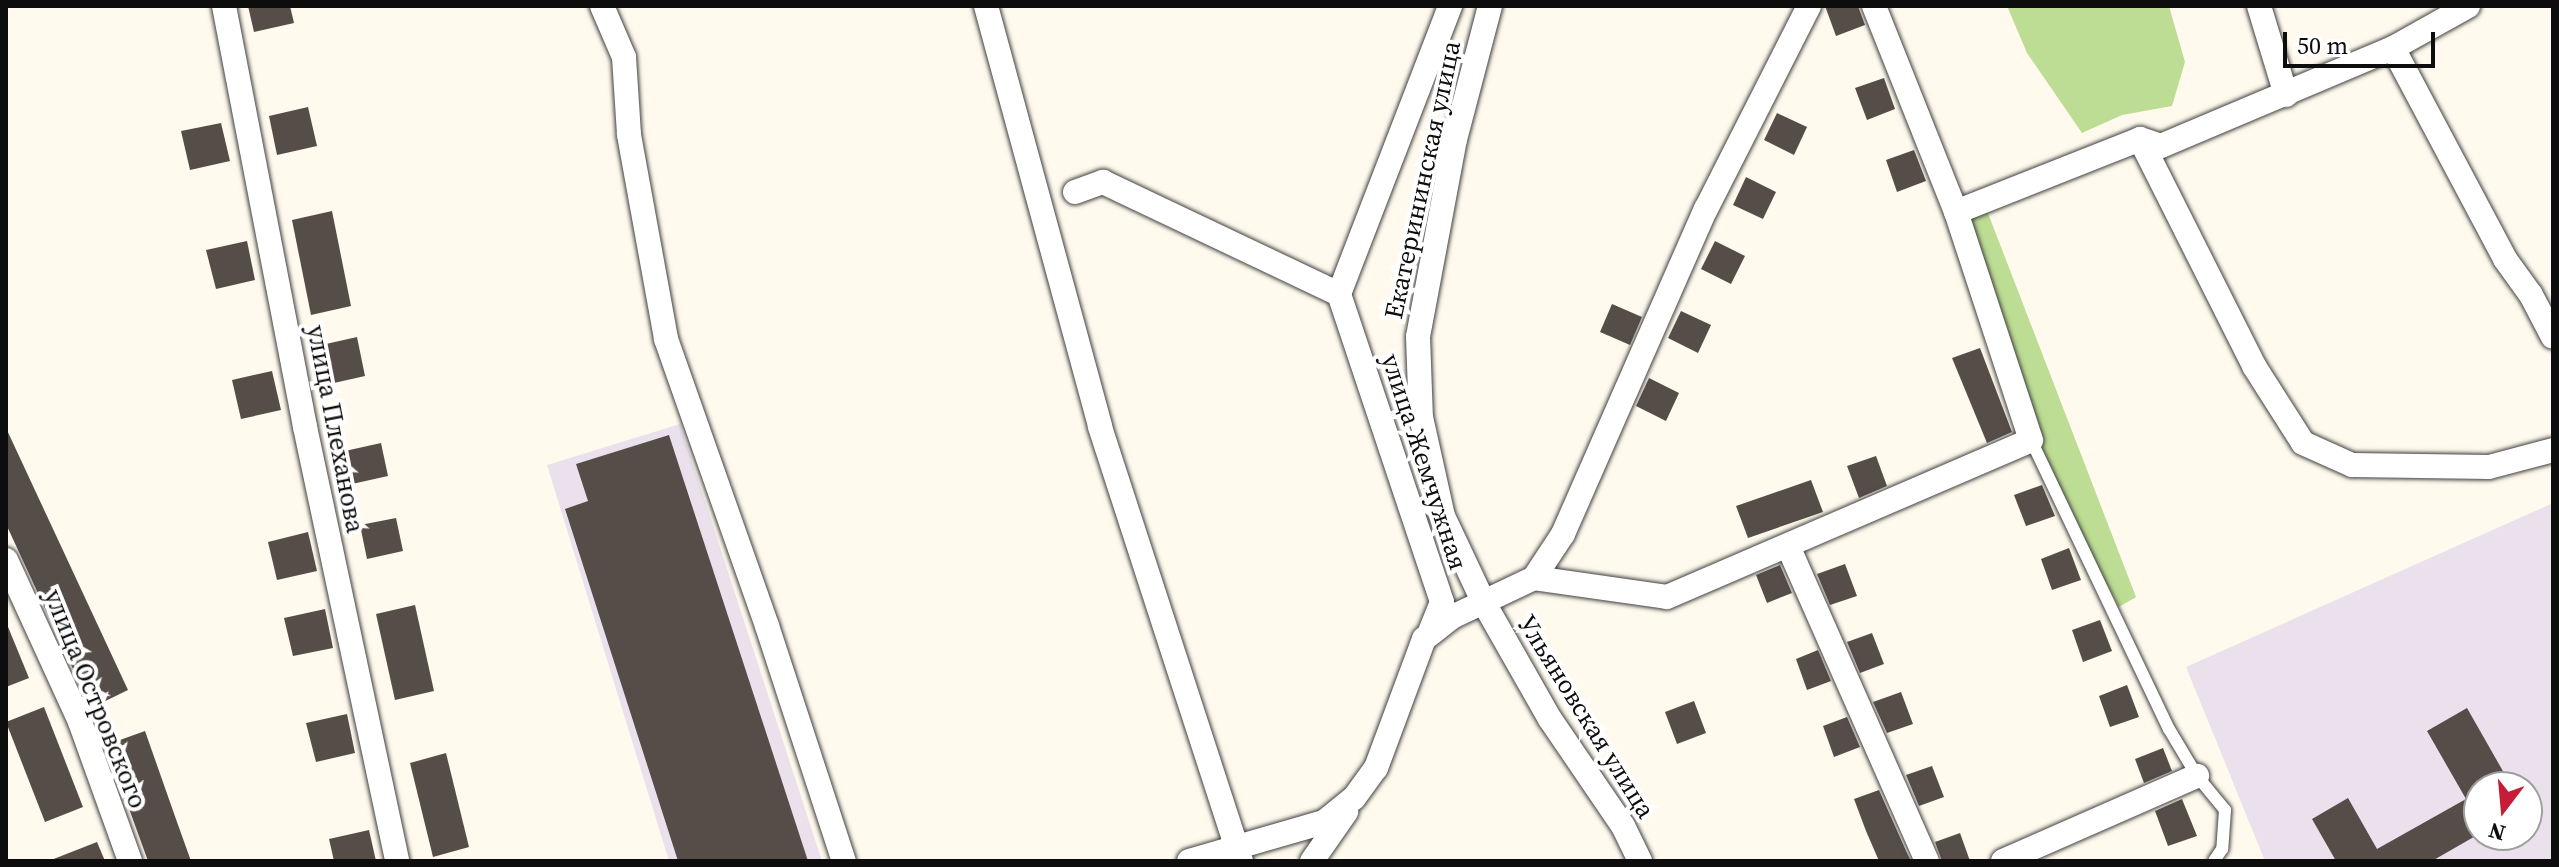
<!DOCTYPE html>
<meta charset="utf-8">
<style>
body{margin:0}
#map{position:relative;width:2559px;height:867px;overflow:hidden;background:#fffaed;font-family:"Source Serif 4",serif}
div>[style]{position:absolute}
[style*='--x']{left:calc(var(--x)*1px);top:calc(var(--y)*1px);width:calc(var(--w)*1px);rotate:calc(var(--a)*1deg)}
.industrial>*{inset:0;background:#eae1ed}
.forest>*{inset:0;background:#bcdd93}
.building>*{inset:0;background:#564d49}
.roads{filter:drop-shadow(0 0 2px #404040) drop-shadow(0 0 2px #404040)}
.lane>*{height:12px;margin:-6px;padding:0 6px;transform-origin:6px;border-radius:6px;background:#fff}
.street>*{height:24px;margin:-12px;padding:0 12px;transform-origin:12px;border-radius:12px;background:#fff}
span{translate:-50% -50%;white-space:nowrap;text-align:center;line-height:1.15;-webkit-text-stroke:8px #fff;paint-order:stroke}
.street-label{font-size:26px;color:#0d0d0d}
.frame{position:absolute;inset:0;border:8px solid #0d0d0d;pointer-events:none}
.north{position:absolute;left:2463px;top:771px;width:80px;height:80px;box-sizing:border-box;background:#fff;border:2px solid #9e9e9e;border-radius:50%;rotate:196deg;font-size:22px;font-weight:700;line-height:32px;text-align:center;color:#0d0d0d}
.north::after{content:'';display:block;margin:auto;width:28px;height:36px;background:#c51d37;clip-path:polygon(50% 0,100% 100%,50% 72%,0 100%)}
.scale{position:absolute;left:2283px;top:32px;width:152px;height:36px;box-sizing:border-box;border:4px solid #0d0d0d;border-top:0;padding-left:10px;font-size:24px;line-height:28px;white-space:nowrap;color:#0d0d0d;-webkit-text-stroke:6px #fff;paint-order:stroke}
</style>
<div id="map">
<div class="industrial">
<div style="clip-path:polygon(680px 424px,822px 861px,669px 861px,547px 465px)"></div>
<div style="clip-path:polygon(evenodd,2553px 503px,2553px 861px,2265px 861px,2186px 667px,2553px 503px,2479px 787px,2527px 787px,2527px 835px,2479px 835px,2479px 787px)"></div>
</div>
<div class="forest">
<div style="clip-path:polygon(2007px 6px,2169px 6px,2185px 62px,2172px 106px,2122px 115px,2082px 133px,2027px 53px)"></div>
<div style="clip-path:polygon(1986px 208px,2136px 597px,2119px 607px,2031px 440px,1964px 218px)"></div>
</div>
<div class="building">
<div style="clip-path:polygon(248px 6px,290px 6px,294px 23px,254px 32px)"></div>
<div style="clip-path:polygon(1825px 6px,1858px 6px,1865px 25px,1836px 36px)"></div>
<div style="clip-path:polygon(1884px 78px,1895px 109px,1867px 120px,1855px 88px)"></div>
<div style="clip-path:polygon(308px 107px,317px 146px,277px 155px,269px 116px)"></div>
<div style="clip-path:polygon(1777px 113px,1807px 127px,1794px 155px,1764px 140px)"></div>
<div style="clip-path:polygon(221px 123px,230px 161px,190px 170px,181px 131px)"></div>
<div style="clip-path:polygon(1914px 150px,1926px 181px,1897px 192px,1886px 160px)"></div>
<div style="clip-path:polygon(1746px 177px,1776px 192px,1763px 219px,1733px 205px)"></div>
<div style="clip-path:polygon(332px 211px,351px 306px,311px 315px,292px 220px)"></div>
<div style="clip-path:polygon(247px 241px,255px 280px,216px 289px,206px 250px)"></div>
<div style="clip-path:polygon(1715px 241px,1745px 256px,1731px 284px,1701px 269px)"></div>
<div style="clip-path:polygon(1612px 304px,1642px 317px,1630px 345px,1600px 332px)"></div>
<div style="clip-path:polygon(1681px 311px,1711px 325px,1698px 353px,1668px 338px)"></div>
<div style="clip-path:polygon(357px 337px,365px 376px,325px 385px,317px 346px)"></div>
<div style="clip-path:polygon(1980px 348px,2012px 432px,1987px 443px,1952px 358px)"></div>
<div style="clip-path:polygon(272px 371px,281px 410px,241px 419px,232px 380px)"></div>
<div style="clip-path:polygon(1649px 378px,1679px 393px,1666px 421px,1636px 406px)"></div>
<div style="clip-path:polygon(6px 428px,128px 690px,91px 708px,6px 524px)"></div>
<div style="clip-path:polygon(669px 435px,681px 472px,808px 861px,678px 861px,565px 509px,588px 501px,576px 464px)"></div>
<div style="clip-path:polygon(381px 443px,388px 476px,352px 484px,345px 451px)"></div>
<div style="clip-path:polygon(1876px 456px,1887px 486px,1859px 498px,1847px 466px)"></div>
<div style="clip-path:polygon(1811px 480px,1823px 512px,1748px 538px,1736px 506px)"></div>
<div style="clip-path:polygon(2042px 485px,2055px 516px,2026px 526px,2014px 495px)"></div>
<div style="clip-path:polygon(396px 518px,403px 551px,367px 559px,360px 525px)"></div>
<div style="clip-path:polygon(308px 532px,317px 571px,277px 580px,268px 542px)"></div>
<div style="clip-path:polygon(2069px 548px,2081px 580px,2052px 590px,2041px 559px)"></div>
<div style="clip-path:polygon(1845px 564px,1857px 596px,1830px 605px,1817px 574px)"></div>
<div style="clip-path:polygon(1780px 565px,1792px 593px,1767px 603px,1756px 575px)"></div>
<div style="clip-path:polygon(415px 605px,434px 691px,395px 700px,376px 614px)"></div>
<div style="clip-path:polygon(325px 609px,333px 648px,293px 656px,284px 618px)"></div>
<div style="clip-path:polygon(2100px 620px,2112px 651px,2083px 662px,2072px 630px)"></div>
<div style="clip-path:polygon(6px 622px,29px 678px,6px 687px)"></div>
<div style="clip-path:polygon(1872px 633px,1884px 664px,1860px 673px,1847px 642px)"></div>
<div style="clip-path:polygon(1818px 650px,1831px 681px,1807px 690px,1796px 659px)"></div>
<div style="clip-path:polygon(2127px 685px,2139px 717px,2110px 727px,2099px 696px)"></div>
<div style="clip-path:polygon(1901px 692px,1913px 724px,1887px 733px,1873px 702px)"></div>
<div style="clip-path:polygon(1694px 701px,1706px 733px,1677px 744px,1665px 712px)"></div>
<div style="clip-path:polygon(44px 707px,83px 807px,45px 822px,6px 722px)"></div>
<div style="clip-path:polygon(2467px 708px,2512px 787px,2479px 787px,2479px 834px,2432px 861px,2336px 861px,2312px 819px,2348px 798px,2377px 849px,2466px 799px,2427px 731px)"></div>
<div style="clip-path:polygon(347px 714px,355px 753px,316px 762px,306px 723px)"></div>
<div style="clip-path:polygon(1847px 717px,1860px 747px,1834px 757px,1823px 726px)"></div>
<div style="clip-path:polygon(145px 731px,177px 822px,191px 861px,148px 861px,106px 745px)"></div>
<div style="clip-path:polygon(2163px 748px,2172px 771px,2144px 783px,2135px 759px)"></div>
<div style="clip-path:polygon(446px 753px,469px 847px,433px 857px,410px 763px)"></div>
<div style="clip-path:polygon(1932px 766px,1944px 797px,1919px 806px,1906px 775px)"></div>
<div style="clip-path:polygon(1879px 790px,1907px 853px,1911px 861px,1879px 861px,1866px 831px,1854px 799px)"></div>
<div style="clip-path:polygon(2182px 799px,2197px 836px,2168px 846px,2155px 811px)"></div>
<div style="clip-path:polygon(369px 830px,376px 861px,334px 861px,329px 839px)"></div>
<div style="clip-path:polygon(1960px 833px,1970px 861px,1942px 861px,1935px 842px)"></div>
<div style="clip-path:polygon(97px 842px,105px 861px,51px 861px,51px 860px)"></div>
</div>
<div class="roads">
<div class="lane">
<div style="--x:2031;--y:440;--w:320;--a:64.5"></div>
<div style="--x:2169;--y:729;--w:55;--a:59.2"></div>
<div style="--x:2197;--y:776;--w:44;--a:50.5"></div>
<div style="--x:2225;--y:810;--w:39;--a:94"></div>
<div style="--x:2222;--y:849;--w:14;--a:124"></div>
</div>
<div class="street">
<div style="--x:224;--y:6;--w:429;--a:79.1"></div>
<div style="--x:305;--y:427;--w:444;--a:78"></div>
<div style="--x:602;--y:6;--w:56;--a:66.7"></div>
<div style="--x:624;--y:57;--w:78;--a:86.3"></div>
<div style="--x:629;--y:135;--w:207;--a:79.7"></div>
<div style="--x:666;--y:339;--w:304;--a:70.6"></div>
<div style="--x:767;--y:626;--w:247;--a:71.9"></div>
<div style="--x:986;--y:6;--w:436;--a:74.8"></div>
<div style="--x:1100;--y:427;--w:456;--a:72"></div>
<div style="--x:1490;--y:6;--w:138;--a:104.7"></div>
<div style="--x:1455;--y:139;--w:201;--a:100.6"></div>
<div style="--x:1418;--y:337;--w:80;--a:87.9"></div>
<div style="--x:1421;--y:417;--w:101;--a:77.5"></div>
<div style="--x:1443;--y:516;--w:96;--a:64.8"></div>
<div style="--x:1484;--y:603;--w:133;--a:60.4"></div>
<div style="--x:1550;--y:719;--w:130;--a:55.7"></div>
<div style="--x:1623;--y:826;--w:39;--a:64"></div>
<div style="--x:1874;--y:6;--w:222;--a:68.3"></div>
<div style="--x:2259;--y:6;--w:93;--a:73.1"></div>
<div style="--x:2393;--y:48;--w:239;--a:62"></div>
<div style="--x:2505;--y:259;--w:44;--a:54.2"></div>
<div style="--x:2531;--y:295;--w:47;--a:62.4"></div>
<div style="--x:2140;--y:139;--w:254;--a:63.3"></div>
<div style="--x:2254;--y:366;--w:91;--a:57.5"></div>
<div style="--x:2303;--y:443;--w:54;--a:24.2"></div>
<div style="--x:2352;--y:465;--w:137;--a:0.8"></div>
<div style="--x:2489;--y:467;--w:66;--a:-14.9"></div>
<div style="--x:1075;--y:192;--w:30;--a:-20"></div>
<div style="--x:1103;--y:182;--w:261;--a:25.4"></div>
<div style="--x:1339;--y:294;--w:325;--a:71.5"></div>
<div style="--x:1442;--y:602;--w:35;--a:112"></div>
<div style="--x:1339;--y:294;--w:309;--a:-68.9"></div>
<div style="--x:1788;--y:546;--w:344;--a:66.2"></div>
<div style="--x:6;--y:560;--w:178;--a:65.4"></div>
<div style="--x:80;--y:722;--w:148;--a:70.2"></div>
<div style="--x:1534;--y:578;--w:53;--a:-56.6"></div>
<div style="--x:1563;--y:534;--w:355;--a:-66.3"></div>
<div style="--x:1706;--y:209;--w:228;--a:-63.1"></div>
<div style="--x:1189;--y:861;--w:141;--a:-16.1"></div>
<div style="--x:1324;--y:822;--w:38;--a:-39"></div>
<div style="--x:1354;--y:798;--w:37;--a:-54"></div>
<div style="--x:1376;--y:768;--w:138;--a:-69.6"></div>
<div style="--x:1424;--y:639;--w:36;--a:-38"></div>
<div style="--x:1452;--y:617;--w:91;--a:-25.4"></div>
<div style="--x:1534;--y:578;--w:134;--a:8.1"></div>
<div style="--x:1667;--y:597;--w:396;--a:-23.3"></div>
<div style="--x:2031;--y:440;--w:240;--a:-108.2"></div>
<div style="--x:1956;--y:212;--w:198;--a:-21.6"></div>
<div style="--x:2140;--y:139;--w:22;--a:18"></div>
<div style="--x:2161;--y:146;--w:252;--a:-22.9"></div>
<div style="--x:2393;--y:48;--w:86;--a:-29.2"></div>
<div style="--x:1312;--y:861;--w:60;--a:-55.2"></div>
<div style="--x:2003;--y:861;--w:212;--a:-23.7"></div>
</div>
</div>
<div class="street-label">
<span style="left:1423px;top:180px;rotate:-78deg">Екатерининская улица</span>
<span style="left:335px;top:429px;rotate:79deg">улица Плеханова</span>
<span style="left:1424px;top:462px;rotate:72deg">улица Жемчужная</span>
<span style="left:95px;top:699px;rotate:68deg">улица Островского</span>
<span style="left:1586px;top:717px;rotate:58deg">Ульяновская улица</span>
</div>
<div class="frame"></div>
<div class="north">N</div>
<div class="scale">50 m</div>
</div>
